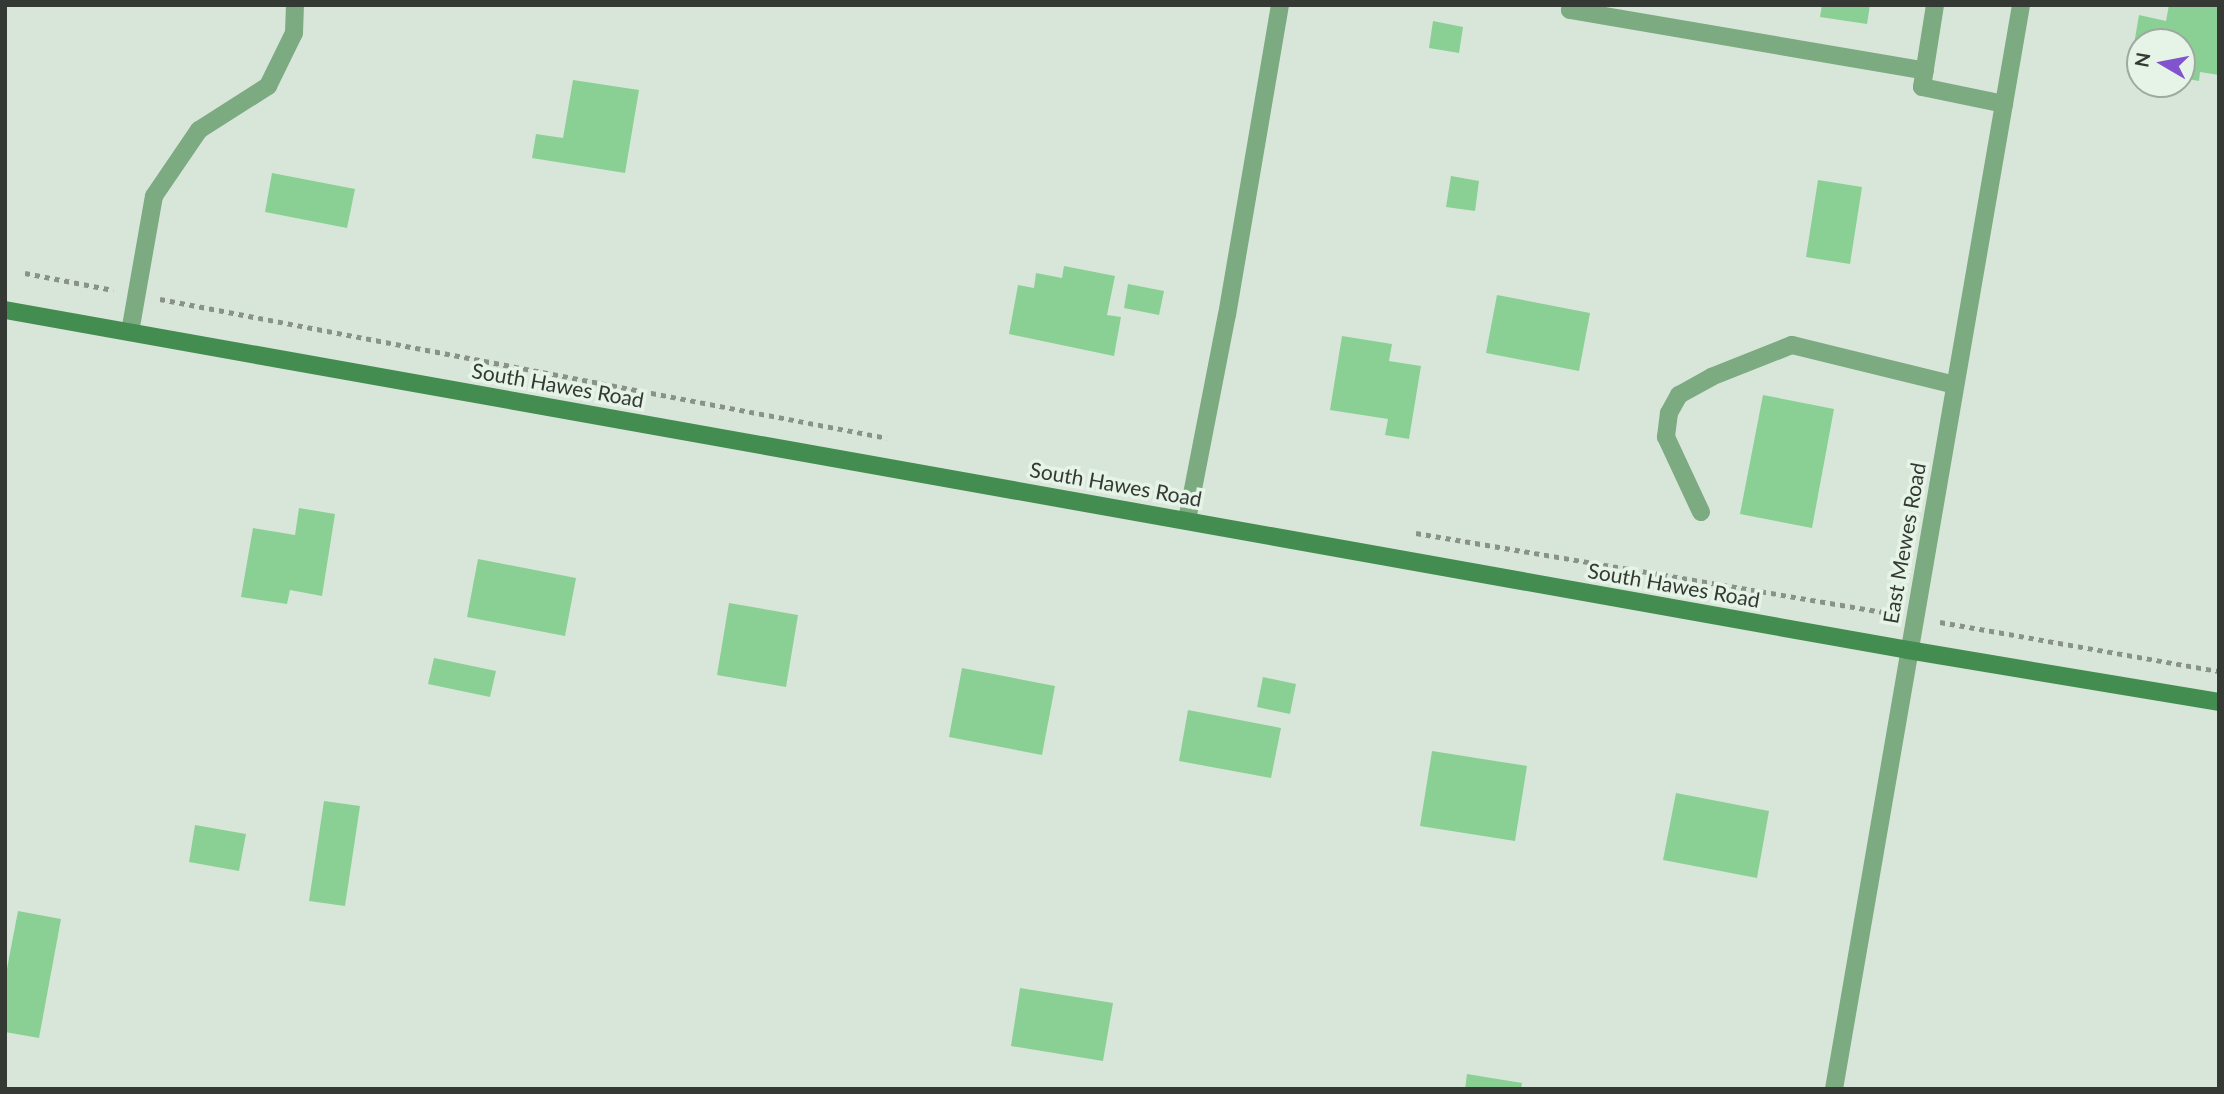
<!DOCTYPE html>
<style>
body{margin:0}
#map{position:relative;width:2224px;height:1094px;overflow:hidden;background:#d8e6d9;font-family:Lato,sans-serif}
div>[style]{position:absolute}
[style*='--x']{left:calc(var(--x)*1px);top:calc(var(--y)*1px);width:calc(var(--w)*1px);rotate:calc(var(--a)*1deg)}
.building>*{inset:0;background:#8ad094}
.path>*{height:4.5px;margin-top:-2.25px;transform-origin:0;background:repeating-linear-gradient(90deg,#889289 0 5px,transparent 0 10px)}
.lane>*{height:18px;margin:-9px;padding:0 9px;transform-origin:9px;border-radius:9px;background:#7caa81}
.street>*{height:18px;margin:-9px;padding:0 9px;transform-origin:9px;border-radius:9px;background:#7caa81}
.secondary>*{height:18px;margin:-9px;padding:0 9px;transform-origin:9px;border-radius:9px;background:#448d51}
span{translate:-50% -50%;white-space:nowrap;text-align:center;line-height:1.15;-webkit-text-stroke:7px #e5f4e6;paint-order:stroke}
.street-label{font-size:21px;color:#343934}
.frame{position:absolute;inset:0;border:7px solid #343934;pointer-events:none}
.north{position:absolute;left:2126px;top:28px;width:70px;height:70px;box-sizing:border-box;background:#e5f4e6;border:2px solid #9ea99f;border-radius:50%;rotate:280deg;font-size:19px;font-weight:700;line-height:28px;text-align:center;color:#343934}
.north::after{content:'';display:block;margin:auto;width:24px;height:32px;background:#8153cc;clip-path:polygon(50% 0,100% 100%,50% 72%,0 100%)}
</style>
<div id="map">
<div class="building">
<div style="clip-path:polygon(1822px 5px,1870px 5px,1867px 24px,1820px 17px)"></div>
<div style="clip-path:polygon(2169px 5px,2219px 5px,2219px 75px,2200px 72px,2199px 81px,2182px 78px,2182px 42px,2140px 42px,2140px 70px,2130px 68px,2139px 15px,2166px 21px)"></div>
<div style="clip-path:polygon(1433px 21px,1463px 27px,1459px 53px,1429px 48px)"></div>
<div style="clip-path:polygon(573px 80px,639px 90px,625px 173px,532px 158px,536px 134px,563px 138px)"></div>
<div style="clip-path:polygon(272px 173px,355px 189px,347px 228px,265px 212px)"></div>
<div style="clip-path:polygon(1451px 176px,1479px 181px,1475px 211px,1446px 207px)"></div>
<div style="clip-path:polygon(1818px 180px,1862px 187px,1850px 264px,1806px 257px)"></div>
<div style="clip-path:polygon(1064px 266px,1115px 276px,1107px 315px,1121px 317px,1114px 356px,1009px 334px,1018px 285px,1034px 288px,1036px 273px,1062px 278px)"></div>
<div style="clip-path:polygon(1128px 284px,1164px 291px,1159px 315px,1124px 308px)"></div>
<div style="clip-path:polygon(1497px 295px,1590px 313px,1579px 371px,1486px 353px)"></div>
<div style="clip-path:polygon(1342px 336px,1392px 344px,1389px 361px,1421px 366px,1409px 439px,1385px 435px,1388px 419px,1330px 410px)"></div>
<div style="clip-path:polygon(1763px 395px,1834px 409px,1812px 528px,1740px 514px)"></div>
<div style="clip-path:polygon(299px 508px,335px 514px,322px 596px,290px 590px,287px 604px,241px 597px,253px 528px,295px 535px)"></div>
<div style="clip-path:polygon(478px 559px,576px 578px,565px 636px,467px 617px)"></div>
<div style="clip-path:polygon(729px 603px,798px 615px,786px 687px,717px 675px)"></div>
<div style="clip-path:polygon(434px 658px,496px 671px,490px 697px,428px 684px)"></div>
<div style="clip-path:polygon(962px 668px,1055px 686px,1042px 755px,949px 737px)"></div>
<div style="clip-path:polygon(1263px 677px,1296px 684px,1290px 714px,1257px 707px)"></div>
<div style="clip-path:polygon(1188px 710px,1281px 728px,1271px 778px,1179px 761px)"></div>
<div style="clip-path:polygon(1432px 751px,1527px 766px,1515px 841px,1420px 826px)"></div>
<div style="clip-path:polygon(1676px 793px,1769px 811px,1757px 878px,1663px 860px)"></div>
<div style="clip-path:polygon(324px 801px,360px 806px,345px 906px,309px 901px)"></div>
<div style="clip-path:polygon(195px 825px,246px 834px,239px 871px,189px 862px)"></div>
<div style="clip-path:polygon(18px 911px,61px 919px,39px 1038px,5px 1032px,5px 979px)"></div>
<div style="clip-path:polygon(1020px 988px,1113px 1003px,1103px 1061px,1011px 1046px)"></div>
<div style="clip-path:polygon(1467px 1074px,1522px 1083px,1521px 1089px,1465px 1089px)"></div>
</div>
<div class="path">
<div style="--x:25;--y:273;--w:90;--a:10.9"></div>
<div style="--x:160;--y:299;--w:740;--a:10.82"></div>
<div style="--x:1416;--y:533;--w:481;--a:9.6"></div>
<div style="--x:1940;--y:622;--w:283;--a:10"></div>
</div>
<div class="lane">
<div style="--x:1571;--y:5;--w:5;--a:101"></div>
<div style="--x:1570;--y:10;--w:360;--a:9.7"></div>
<div style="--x:1935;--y:5;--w:83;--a:99"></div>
<div style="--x:1922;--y:87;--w:84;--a:11.7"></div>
<div style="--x:130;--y:332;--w:138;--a:-80"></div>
<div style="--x:154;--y:196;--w:80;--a:-55.7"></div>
<div style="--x:199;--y:130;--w:82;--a:-32.5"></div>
<div style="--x:268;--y:86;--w:59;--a:-63.9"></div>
<div style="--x:294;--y:33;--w:28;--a:-88"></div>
<div style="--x:1701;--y:512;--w:83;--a:-115"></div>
<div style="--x:1666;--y:437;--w:24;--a:-83"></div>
<div style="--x:1669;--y:413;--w:21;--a:-61"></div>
<div style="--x:1679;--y:395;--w:37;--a:-29"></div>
<div style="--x:1711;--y:377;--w:87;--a:-21.6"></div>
<div style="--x:1792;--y:345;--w:168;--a:13.8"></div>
<div style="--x:1187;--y:520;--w:209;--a:-79"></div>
<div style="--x:1227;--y:315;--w:314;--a:-80.3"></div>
</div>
<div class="street">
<div style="--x:1834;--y:1089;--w:1100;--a:-80.21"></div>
</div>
<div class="secondary">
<div style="--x:5;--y:310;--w:1933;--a:10.13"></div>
<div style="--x:1908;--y:650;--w:315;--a:9.5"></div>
</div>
<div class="street-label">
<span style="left:558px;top:385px;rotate:10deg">South Hawes Road</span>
<span style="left:1116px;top:484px;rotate:10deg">South Hawes Road</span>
<span style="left:1904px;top:543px;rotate:-80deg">East Mewes Road</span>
<span style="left:1674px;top:585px;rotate:10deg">South Hawes Road</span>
</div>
<div class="frame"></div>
<div class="north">N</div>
</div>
